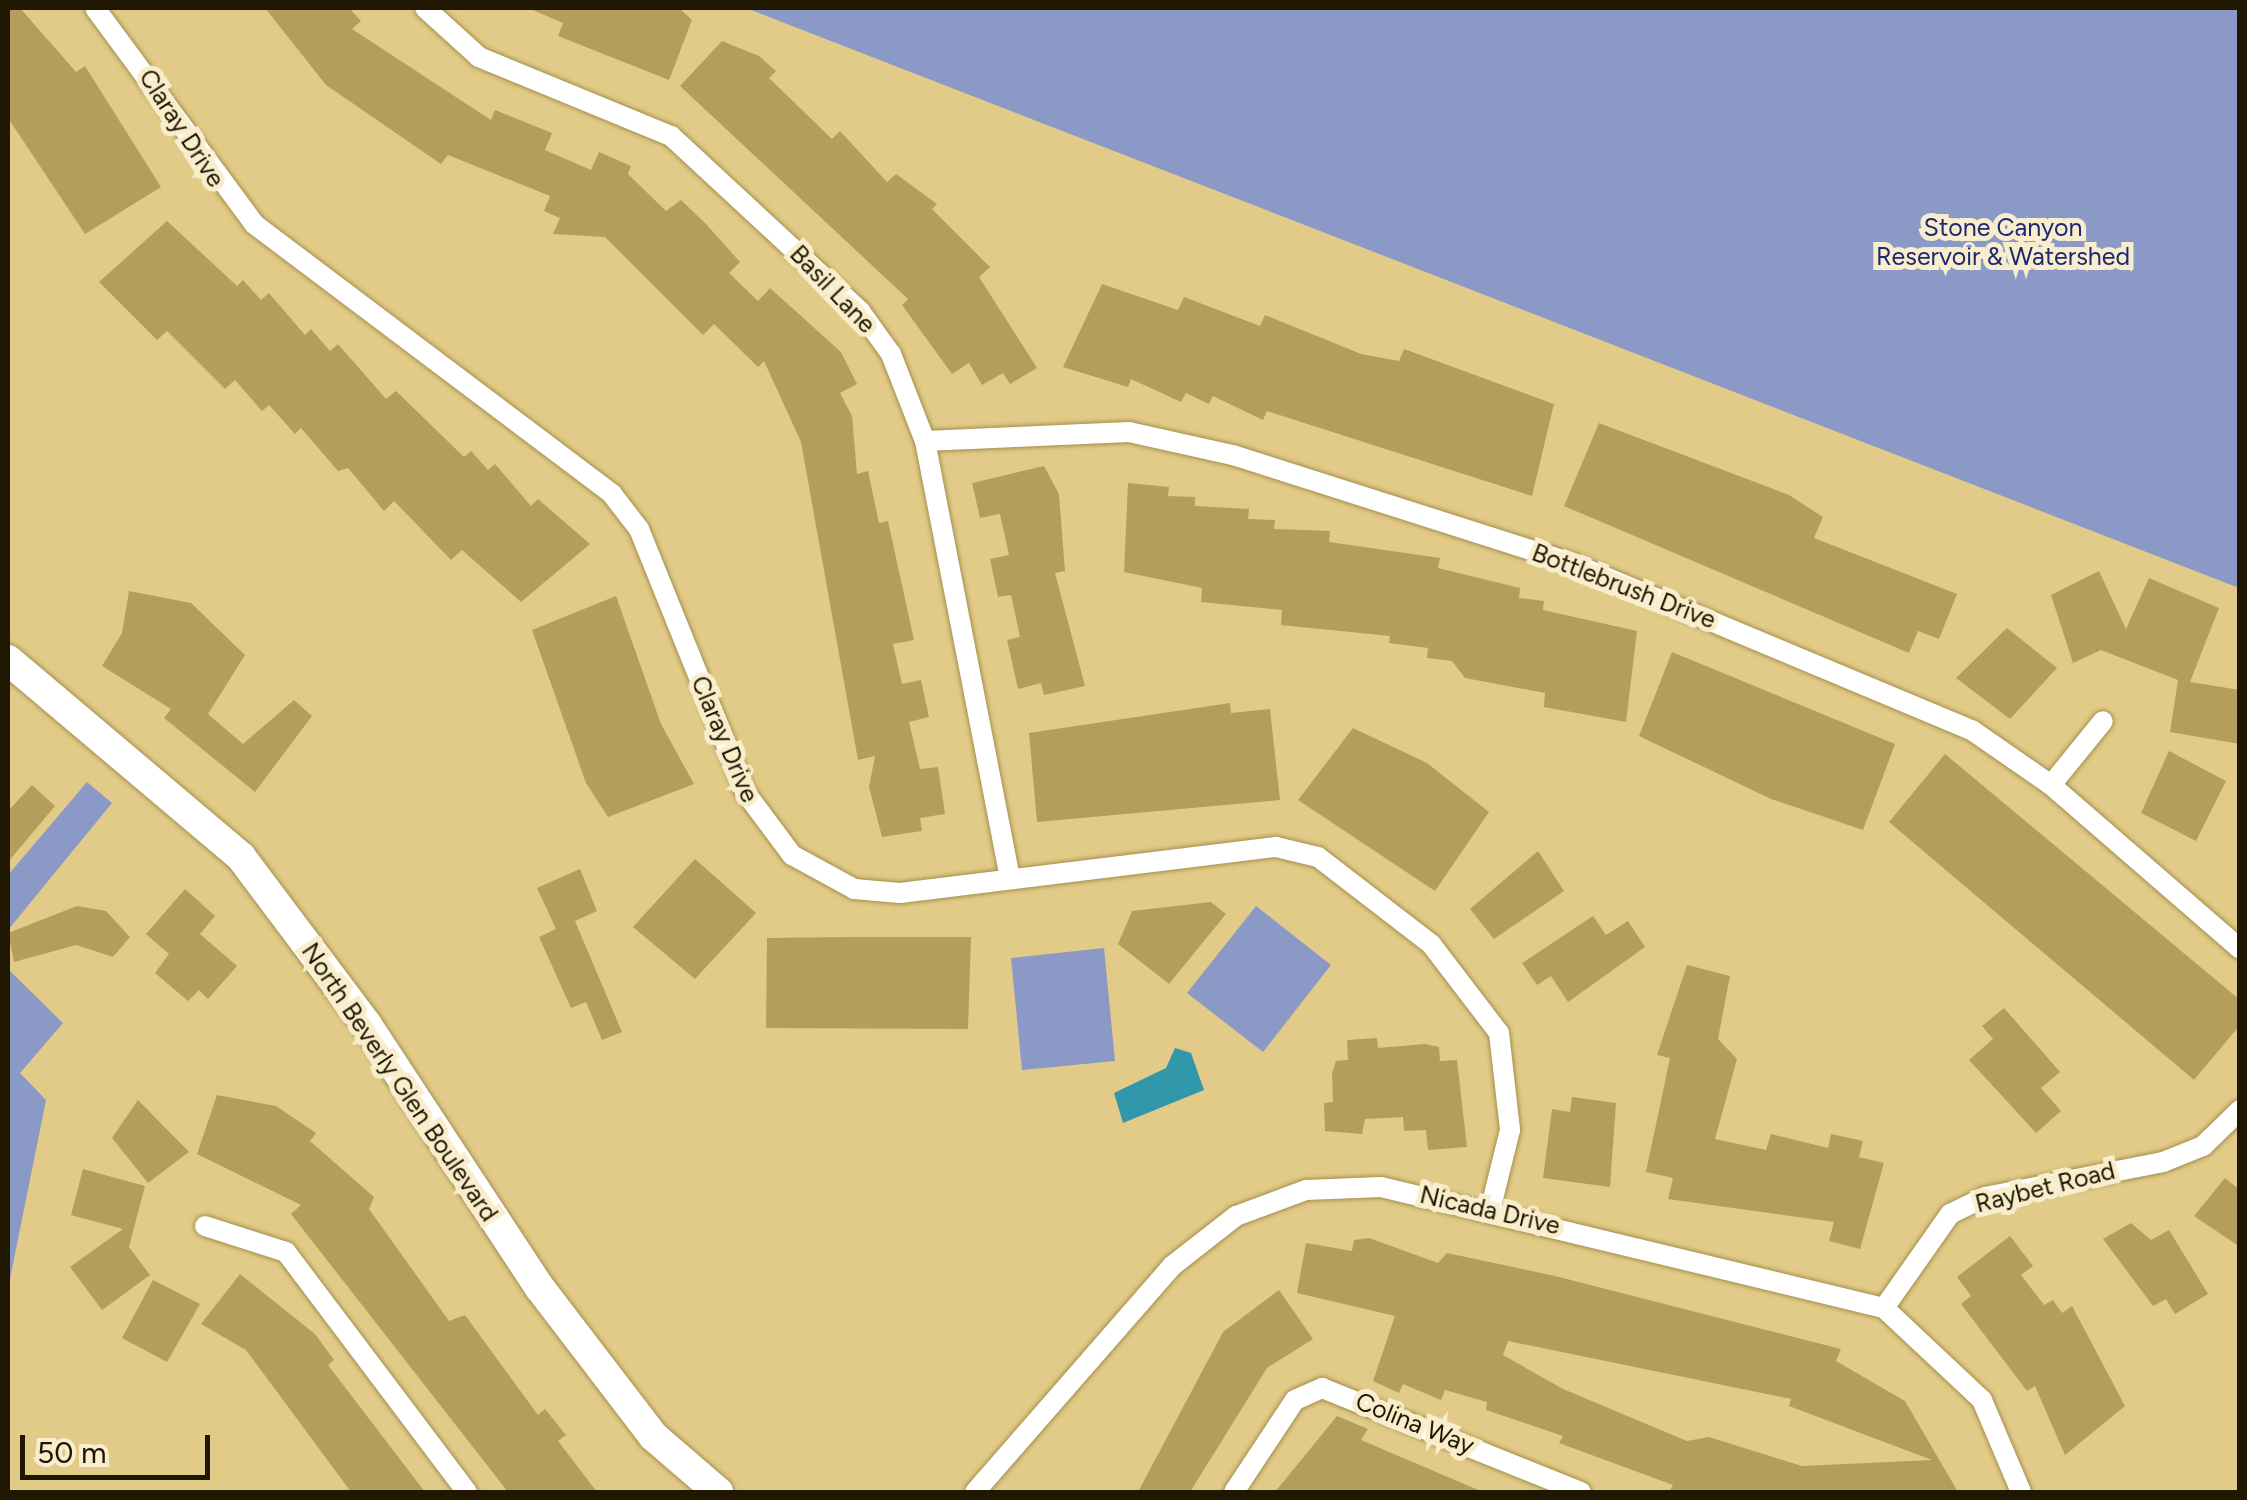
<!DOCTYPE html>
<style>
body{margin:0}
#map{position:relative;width:2247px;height:1500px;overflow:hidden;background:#e2cb88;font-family:Figtree,sans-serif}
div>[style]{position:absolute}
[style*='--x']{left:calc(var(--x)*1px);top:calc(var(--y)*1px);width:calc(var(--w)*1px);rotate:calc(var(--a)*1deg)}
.green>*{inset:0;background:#8b99c7}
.water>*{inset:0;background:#3098aa}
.building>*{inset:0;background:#b49e5c}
.roads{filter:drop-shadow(0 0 2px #a48f4d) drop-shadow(0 0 2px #a48f4d)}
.street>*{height:20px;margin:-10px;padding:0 10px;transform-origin:10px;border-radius:10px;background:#fff}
.secondary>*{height:30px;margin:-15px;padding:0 15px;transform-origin:15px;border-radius:15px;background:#fff}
span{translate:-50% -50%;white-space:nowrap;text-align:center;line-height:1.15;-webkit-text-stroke:10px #f8edcc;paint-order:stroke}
.street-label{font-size:25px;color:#1f1700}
.park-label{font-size:25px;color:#1e2871}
.frame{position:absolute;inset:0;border:10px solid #1f1700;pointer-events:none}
.scale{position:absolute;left:20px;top:1435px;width:190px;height:45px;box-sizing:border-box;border:5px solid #1f1700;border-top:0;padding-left:12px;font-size:30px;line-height:35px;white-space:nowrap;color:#1f1700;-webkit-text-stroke:8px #f8edcc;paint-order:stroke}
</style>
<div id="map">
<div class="green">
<div style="clip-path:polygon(746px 8px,2239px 8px,2239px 588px)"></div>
<div style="clip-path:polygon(87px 782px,112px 803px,8px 930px,8px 875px)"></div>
<div style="clip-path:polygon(1256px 906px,1331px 965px,1263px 1052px,1187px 993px)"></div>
<div style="clip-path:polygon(1104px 948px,1115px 1061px,1022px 1070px,1011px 958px)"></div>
<div style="clip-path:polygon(8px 969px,63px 1023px,20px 1073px,46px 1100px,8px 1289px)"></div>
</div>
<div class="water">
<div style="clip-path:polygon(1175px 1048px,1191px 1053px,1204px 1090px,1123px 1123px,1114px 1093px,1166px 1068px)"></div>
</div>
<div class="building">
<div style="clip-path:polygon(8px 8px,20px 8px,76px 72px,85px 66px,161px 187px,85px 234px,8px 118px)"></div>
<div style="clip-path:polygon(265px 8px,349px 8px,361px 21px,352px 29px,491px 120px,495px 110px,552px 133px,545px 150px,591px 170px,599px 152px,631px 166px,628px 174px,666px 211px,681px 200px,706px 224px,740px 262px,729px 273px,758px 301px,770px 288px,841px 352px,857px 384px,840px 393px,852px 416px,857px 474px,868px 471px,879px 523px,888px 521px,914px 640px,893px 644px,902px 684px,921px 680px,929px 717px,909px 722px,920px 769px,938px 767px,945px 814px,920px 818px,922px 831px,882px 837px,869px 787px,875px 756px,858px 760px,801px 442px,764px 361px,758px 367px,714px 324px,703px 335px,605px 237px,553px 234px,560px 218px,544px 211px,550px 196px,448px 155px,441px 164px,326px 85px)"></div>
<div style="clip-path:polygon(528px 8px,679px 8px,692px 20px,669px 80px,558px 36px,563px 23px)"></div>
<div style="clip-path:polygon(722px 41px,759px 56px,776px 71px,769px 78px,832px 139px,840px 131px,887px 182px,896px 174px,937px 204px,932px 209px,990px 267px,979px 277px,1037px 368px,1010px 384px,1003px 373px,982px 385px,969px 363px,952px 374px,902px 305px,908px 299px,680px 86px)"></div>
<div style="clip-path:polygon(167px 221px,237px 286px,243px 280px,261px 300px,269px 293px,305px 335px,311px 329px,330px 351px,338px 344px,386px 399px,396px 391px,464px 457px,471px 451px,488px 470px,495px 464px,531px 506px,538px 499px,590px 544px,521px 602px,462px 550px,451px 560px,394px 501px,384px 511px,348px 468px,338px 471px,301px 428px,295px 434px,269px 405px,262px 411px,235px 380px,225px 389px,167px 331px,157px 340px,99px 282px)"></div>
<div style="clip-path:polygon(1102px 284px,1178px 310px,1184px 297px,1260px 326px,1265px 315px,1361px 354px,1399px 361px,1404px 349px,1554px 404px,1532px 496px,1267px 411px,1263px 420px,1213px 396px,1209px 404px,1186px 393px,1181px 402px,1131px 379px,1128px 387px,1063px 367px)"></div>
<div style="clip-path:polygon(1599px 423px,1789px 495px,1823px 517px,1814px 538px,1957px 594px,1939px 639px,1918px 631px,1909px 653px,1564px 506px)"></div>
<div style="clip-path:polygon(1044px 466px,1059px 494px,1065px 571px,1055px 573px,1085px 686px,1044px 695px,1041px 683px,1018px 689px,1007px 640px,1020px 637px,1011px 595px,998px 597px,990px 559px,1009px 555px,1000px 514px,980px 518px,972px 483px)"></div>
<div style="clip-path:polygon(1128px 483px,1169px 487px,1168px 496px,1195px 497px,1195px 506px,1249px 509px,1248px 519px,1275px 520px,1274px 529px,1330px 531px,1329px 542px,1440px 558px,1438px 568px,1520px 588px,1519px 598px,1544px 601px,1543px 610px,1637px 631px,1626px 722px,1544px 707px,1545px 693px,1465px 678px,1452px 661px,1427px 658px,1428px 648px,1389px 643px,1390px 636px,1281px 625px,1282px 610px,1201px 602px,1202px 588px,1124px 572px)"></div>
<div style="clip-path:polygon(2099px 571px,2126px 629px,2149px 578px,2219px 608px,2190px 682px,2240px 690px,2240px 744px,2170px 732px,2178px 680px,2101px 650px,2073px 663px,2051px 595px)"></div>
<div style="clip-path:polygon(129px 591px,191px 603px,245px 655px,208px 714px,243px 744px,294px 700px,312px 716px,255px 792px,164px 718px,171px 709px,102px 666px,122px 633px)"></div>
<div style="clip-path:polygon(616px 596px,661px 724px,694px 784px,608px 817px,586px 783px,532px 630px)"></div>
<div style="clip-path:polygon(2007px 628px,2057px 668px,2010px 719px,1956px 678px)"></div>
<div style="clip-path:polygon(1672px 652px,1895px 744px,1863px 830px,1771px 799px,1639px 736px)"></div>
<div style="clip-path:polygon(1230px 703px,1231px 713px,1270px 709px,1280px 800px,1037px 822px,1029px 733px)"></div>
<div style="clip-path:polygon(1353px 728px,1427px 763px,1489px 812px,1435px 891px,1298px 800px)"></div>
<div style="clip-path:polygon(2169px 751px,2226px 781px,2196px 841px,2141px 813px)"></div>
<div style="clip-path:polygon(1945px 754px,2240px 1000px,2240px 1025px,2194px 1080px,1889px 822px)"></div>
<div style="clip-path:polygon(32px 785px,55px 806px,8px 862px,8px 811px)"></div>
<div style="clip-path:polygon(1538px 851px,1564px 891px,1494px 939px,1470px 909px)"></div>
<div style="clip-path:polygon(695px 859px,756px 913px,695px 979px,633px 927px)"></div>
<div style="clip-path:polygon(580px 869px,597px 911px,575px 921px,622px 1032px,602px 1040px,586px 1002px,571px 1008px,539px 937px,556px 929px,537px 888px)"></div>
<div style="clip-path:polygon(185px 889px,215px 916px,200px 934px,237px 966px,208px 999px,199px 990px,188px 1001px,155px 973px,169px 954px,146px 934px)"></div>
<div style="clip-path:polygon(1211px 902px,1226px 914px,1169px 984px,1118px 944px,1132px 911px)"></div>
<div style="clip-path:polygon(77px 906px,106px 911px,130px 937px,113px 957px,76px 945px,14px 962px,8px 933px)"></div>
<div style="clip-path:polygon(1593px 916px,1606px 935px,1628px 921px,1645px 947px,1568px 1002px,1551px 976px,1537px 985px,1522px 963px)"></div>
<div style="clip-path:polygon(849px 937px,971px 937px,968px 1029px,766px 1028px,767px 938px)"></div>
<div style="clip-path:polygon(1687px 965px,1730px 976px,1718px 1039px,1737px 1059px,1715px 1139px,1766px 1150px,1771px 1134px,1828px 1148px,1831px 1134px,1863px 1141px,1859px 1157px,1884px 1163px,1860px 1249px,1829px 1241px,1834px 1222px,1668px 1199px,1673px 1178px,1646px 1172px,1670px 1058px,1657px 1055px)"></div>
<div style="clip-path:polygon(2004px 1008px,2060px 1072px,2041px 1088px,2061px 1111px,2036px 1133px,1969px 1060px,1993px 1039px,1982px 1026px)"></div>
<div style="clip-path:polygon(1377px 1038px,1378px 1048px,1425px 1044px,1439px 1047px,1440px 1061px,1457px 1060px,1467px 1147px,1428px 1150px,1426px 1130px,1404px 1131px,1403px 1117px,1365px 1119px,1362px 1134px,1325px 1131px,1324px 1103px,1333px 1102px,1332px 1073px,1336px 1061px,1348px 1060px,1347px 1040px)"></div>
<div style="clip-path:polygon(217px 1095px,276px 1106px,316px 1133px,310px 1141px,374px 1197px,369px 1209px,449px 1321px,465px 1315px,538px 1415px,545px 1409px,566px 1435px,558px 1441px,597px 1492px,508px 1492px,291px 1214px,301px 1205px,197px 1154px)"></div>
<div style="clip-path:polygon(1572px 1097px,1616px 1103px,1610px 1187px,1543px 1178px,1552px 1109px,1570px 1112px)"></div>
<div style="clip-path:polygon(138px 1100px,189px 1152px,148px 1183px,112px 1138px)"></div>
<div style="clip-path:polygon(83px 1169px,145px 1186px,129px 1247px,150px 1275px,102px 1310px,70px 1267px,123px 1229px,71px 1215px)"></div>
<div style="clip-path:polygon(2225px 1178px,2240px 1190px,2240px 1247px,2194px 1216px)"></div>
<div style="clip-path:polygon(2131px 1223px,2151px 1240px,2169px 1230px,2208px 1294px,2175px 1314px,2166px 1299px,2153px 1306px,2103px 1239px)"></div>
<div style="clip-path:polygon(2010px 1236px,2033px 1266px,2021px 1275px,2044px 1305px,2053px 1300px,2062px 1313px,2072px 1306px,2125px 1406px,2065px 1455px,2035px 1386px,2027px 1391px,1961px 1304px,1971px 1296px,1957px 1277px)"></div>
<div style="clip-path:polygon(evenodd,1369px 1238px,1438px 1263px,1447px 1253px,1555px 1276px,1841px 1349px,1836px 1361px,1905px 1401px,1958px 1492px,1669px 1492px,1673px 1485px,1559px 1443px,1563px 1436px,1486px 1410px,1487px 1402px,1445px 1390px,1441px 1400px,1403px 1384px,1399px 1393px,1373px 1381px,1395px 1316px,1297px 1293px,1306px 1243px,1352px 1251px,1354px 1240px,1369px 1238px,1508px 1341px,1791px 1399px,1789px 1406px,1932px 1460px,1802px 1466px,1709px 1437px,1687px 1441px,1563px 1389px,1503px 1355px,1508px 1341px)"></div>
<div style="clip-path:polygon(240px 1274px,315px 1334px,334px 1360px,328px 1365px,425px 1492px,351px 1492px,246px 1350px,201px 1324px)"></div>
<div style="clip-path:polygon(153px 1280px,200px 1304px,167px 1362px,122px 1338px)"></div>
<div style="clip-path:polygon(1279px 1290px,1313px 1339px,1267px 1368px,1190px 1492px,1138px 1492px,1223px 1332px)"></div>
<div style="clip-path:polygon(1337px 1416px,1368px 1429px,1361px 1440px,1483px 1492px,1275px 1492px)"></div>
</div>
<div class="roads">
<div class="street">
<div style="--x:95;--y:8;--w:268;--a:53.6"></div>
<div style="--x:254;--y:224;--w:448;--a:37"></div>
<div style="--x:612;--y:494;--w:44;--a:52.4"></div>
<div style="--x:639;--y:529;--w:284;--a:68"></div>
<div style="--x:745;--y:792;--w:79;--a:53.3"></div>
<div style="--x:792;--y:855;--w:71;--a:28.7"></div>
<div style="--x:854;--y:889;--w:46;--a:5"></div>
<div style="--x:900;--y:893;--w:379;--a:-7"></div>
<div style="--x:1276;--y:847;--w:43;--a:13.4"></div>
<div style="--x:1318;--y:857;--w:143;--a:37.6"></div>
<div style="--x:1431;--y:944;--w:112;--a:52.6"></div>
<div style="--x:1499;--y:1033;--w:98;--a:83.5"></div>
<div style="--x:1510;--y:1130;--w:79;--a:103.9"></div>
<div style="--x:425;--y:8;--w:73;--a:42.2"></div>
<div style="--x:479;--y:57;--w:208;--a:22.4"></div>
<div style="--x:671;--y:136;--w:258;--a:42.8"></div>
<div style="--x:860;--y:311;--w:53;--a:54.2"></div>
<div style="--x:891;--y:354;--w:93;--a:68.7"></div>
<div style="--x:925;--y:441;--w:444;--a:79"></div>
<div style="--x:925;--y:441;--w:204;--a:-2.5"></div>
<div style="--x:1129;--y:432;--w:107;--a:12.5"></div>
<div style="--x:1233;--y:455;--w:356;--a:17.7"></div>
<div style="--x:1572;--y:563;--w:435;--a:22.7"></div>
<div style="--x:1973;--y:731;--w:95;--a:34.7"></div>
<div style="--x:2051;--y:785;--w:250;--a:40.9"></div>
<div style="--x:2051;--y:785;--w:82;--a:-50.9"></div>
<div style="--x:205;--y:1226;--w:85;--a:17.8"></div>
<div style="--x:286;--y:1252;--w:301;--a:53"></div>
<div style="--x:1884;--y:1308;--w:115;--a:-54.9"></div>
<div style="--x:1950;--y:1214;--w:39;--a:-26"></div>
<div style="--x:1985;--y:1197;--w:181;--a:-11.1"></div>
<div style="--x:2163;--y:1162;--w:43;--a:-21.8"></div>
<div style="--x:2203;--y:1146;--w:52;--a:-44.2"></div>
<div style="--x:975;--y:1492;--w:300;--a:-48.9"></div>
<div style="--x:1172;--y:1266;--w:81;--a:-38"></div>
<div style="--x:1236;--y:1216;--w:75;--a:-20.4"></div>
<div style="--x:1306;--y:1190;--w:75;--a:-2.3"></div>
<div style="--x:1381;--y:1187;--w:517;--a:13.53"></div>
<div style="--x:1884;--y:1308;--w:134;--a:43.2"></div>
<div style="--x:1982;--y:1400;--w:100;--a:67"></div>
<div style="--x:1234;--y:1492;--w:110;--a:-56.5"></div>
<div style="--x:1295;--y:1400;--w:30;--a:-24"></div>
<div style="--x:1322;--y:1388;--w:279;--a:21.9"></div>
</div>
<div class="secondary">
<div style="--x:8;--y:660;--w:305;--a:40.2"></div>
<div style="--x:241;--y:857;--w:210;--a:53.1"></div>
<div style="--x:367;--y:1025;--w:315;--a:56.7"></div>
<div style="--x:540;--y:1288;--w:186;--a:52.6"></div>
<div style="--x:653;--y:1436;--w:86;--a:40.7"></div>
</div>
</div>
<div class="street-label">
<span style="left:182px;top:128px;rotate:57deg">Claray Drive</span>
<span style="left:833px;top:289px;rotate:46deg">Basil Lane</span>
<span style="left:1624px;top:586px;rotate:21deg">Bottlebrush Drive</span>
<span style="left:725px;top:739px;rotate:67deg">Claray Drive</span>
<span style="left:400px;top:1082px;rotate:56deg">North Beverly Glen Boulevard</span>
<span style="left:2045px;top:1187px;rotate:-14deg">Raybet Road</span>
<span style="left:1490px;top:1210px;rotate:13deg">Nicada Drive</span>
<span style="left:1415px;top:1423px;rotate:22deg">Colina Way</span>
</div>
<div class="park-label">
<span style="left:2003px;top:242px">Stone Canyon<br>Reservoir &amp; Watershed</span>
</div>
<div class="frame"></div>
<div class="scale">50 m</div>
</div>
